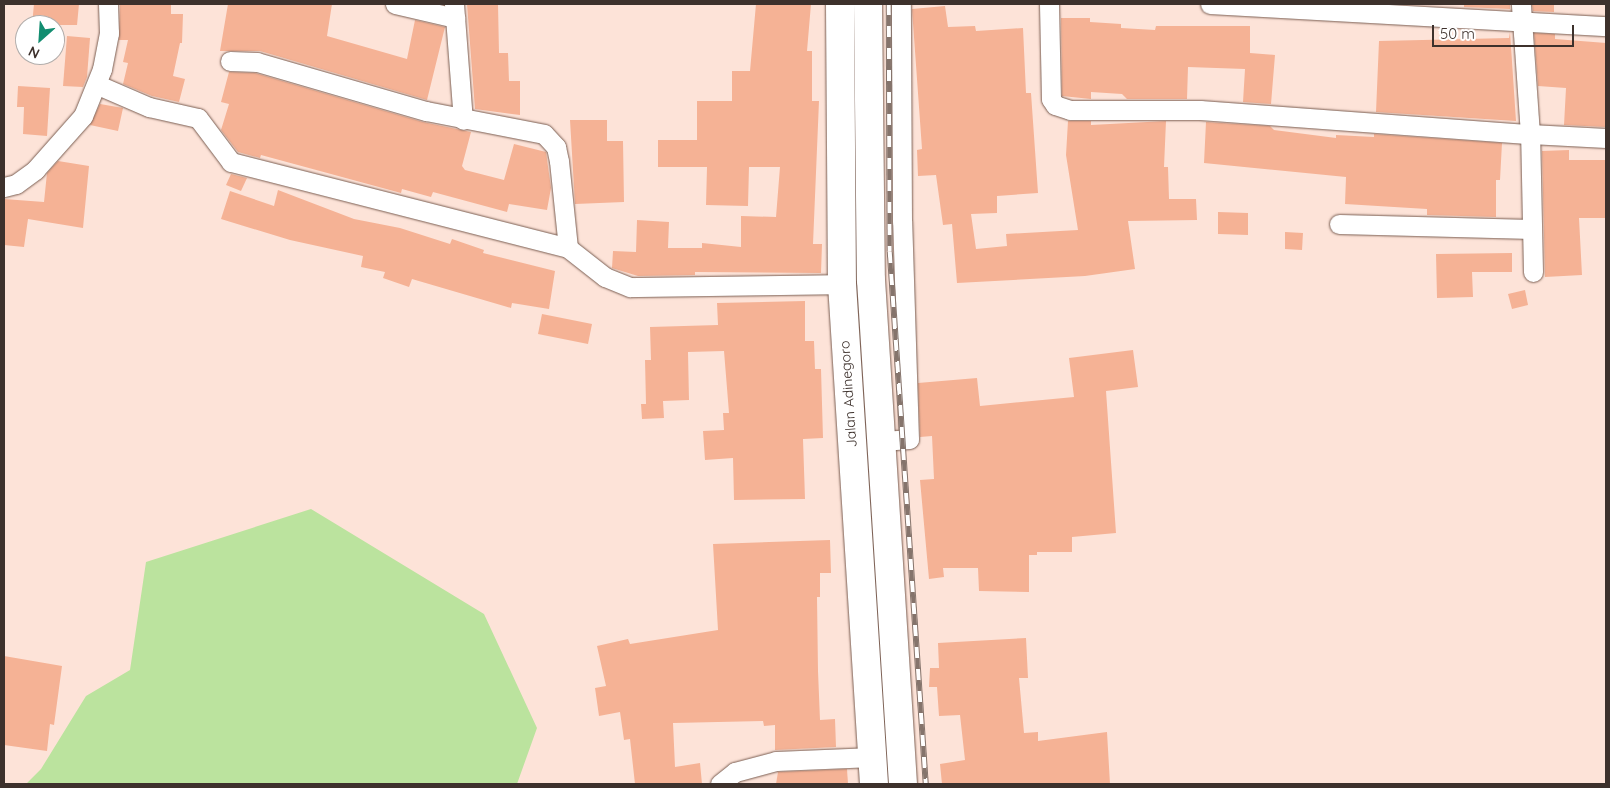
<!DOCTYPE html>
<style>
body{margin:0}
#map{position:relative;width:1610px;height:788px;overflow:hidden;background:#fde3d8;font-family:Quicksand,sans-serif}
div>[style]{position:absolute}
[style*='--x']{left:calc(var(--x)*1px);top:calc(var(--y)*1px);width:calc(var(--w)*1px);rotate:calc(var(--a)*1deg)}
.green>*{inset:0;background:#bbe39e}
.building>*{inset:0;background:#f5b295}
.roads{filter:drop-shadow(0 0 1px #7a5e52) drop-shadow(0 0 1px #7a5e52)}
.minor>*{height:19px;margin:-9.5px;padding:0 9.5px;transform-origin:9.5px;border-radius:9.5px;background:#fff}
.trunk>*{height:28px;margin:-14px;padding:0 14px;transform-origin:14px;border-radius:14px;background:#fff}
.rail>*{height:5.5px;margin-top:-2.75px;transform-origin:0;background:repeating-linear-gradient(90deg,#fff 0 11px,#85746c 0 22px);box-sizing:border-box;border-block:1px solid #85746c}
span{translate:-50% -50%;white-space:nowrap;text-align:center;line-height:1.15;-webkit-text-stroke:5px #fff;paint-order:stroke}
.street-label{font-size:14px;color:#3d312c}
.frame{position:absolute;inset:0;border:5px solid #3d312c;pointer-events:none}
.north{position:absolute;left:15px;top:15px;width:50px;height:50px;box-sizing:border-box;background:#fff;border:1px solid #b1adab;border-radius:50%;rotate:206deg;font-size:14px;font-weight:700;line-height:20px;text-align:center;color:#3d312c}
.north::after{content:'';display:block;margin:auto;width:18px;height:22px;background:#128d70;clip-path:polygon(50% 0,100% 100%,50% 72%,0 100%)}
.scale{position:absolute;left:1432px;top:25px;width:142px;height:22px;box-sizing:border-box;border:2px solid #3d312c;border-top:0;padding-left:6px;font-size:15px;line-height:18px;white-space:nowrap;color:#3d312c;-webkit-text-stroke:4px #fff;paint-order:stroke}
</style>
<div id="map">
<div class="green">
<div style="clip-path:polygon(311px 509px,484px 614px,537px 728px,517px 784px,26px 784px,41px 769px,86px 696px,130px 670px,146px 562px)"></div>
</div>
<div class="building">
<div style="clip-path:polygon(34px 4px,79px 4px,77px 25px,32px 25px)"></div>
<div style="clip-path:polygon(120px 4px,171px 4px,171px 14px,183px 14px,182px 43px,180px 43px,173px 76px,185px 79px,179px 102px,152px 96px,123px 84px,128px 63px,123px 62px,128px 40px,119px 40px)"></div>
<div style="clip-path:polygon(228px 4px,332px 4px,327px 36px,407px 59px,415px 20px,445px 27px,427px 100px,260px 51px,220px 51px)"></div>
<div style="clip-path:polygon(467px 4px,498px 4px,499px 53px,508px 53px,509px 81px,520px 81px,520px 115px,475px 109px)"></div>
<div style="clip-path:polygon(756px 4px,811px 4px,807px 51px,812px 51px,812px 101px,819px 101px,813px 244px,822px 244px,821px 273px,695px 272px,695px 275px,638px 276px,612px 268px,613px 251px,636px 252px,637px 220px,669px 222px,668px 248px,702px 248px,702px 243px,741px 247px,741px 216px,776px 217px,780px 167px,749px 167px,748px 206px,706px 205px,707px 167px,658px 167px,658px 140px,697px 140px,697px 101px,732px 101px,732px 71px,750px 71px)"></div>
<div style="clip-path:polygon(1464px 4px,1510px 4px,1510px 9px,1464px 7px)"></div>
<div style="clip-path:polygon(1532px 4px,1554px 4px,1554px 12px,1533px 11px)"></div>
<div style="clip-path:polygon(945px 6px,948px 27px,975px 26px,976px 31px,1023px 28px,1026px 93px,1031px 93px,1038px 193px,997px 196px,997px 213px,971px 214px,976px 249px,1007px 246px,1006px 234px,1078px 230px,1066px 155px,1068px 121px,1091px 121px,1091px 125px,1166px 121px,1164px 167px,1168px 167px,1169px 199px,1196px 199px,1197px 220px,1128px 221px,1135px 269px,1085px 276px,957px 283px,952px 224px,943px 225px,936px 175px,918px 176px,917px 150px,922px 149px,912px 9px)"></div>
<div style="clip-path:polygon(1061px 18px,1090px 18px,1090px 22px,1121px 24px,1121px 28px,1155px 30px,1156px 26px,1250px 26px,1250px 53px,1275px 55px,1271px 104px,1243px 102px,1245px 69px,1188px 67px,1187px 99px,1127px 99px,1122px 94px,1091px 92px,1091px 99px,1062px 96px)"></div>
<div style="clip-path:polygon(1510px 32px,1516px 121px,1376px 112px,1379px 41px,1509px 38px)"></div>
<div style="clip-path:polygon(1534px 33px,1555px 34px,1555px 39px,1606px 43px,1606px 127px,1564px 125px,1566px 88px,1538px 86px)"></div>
<div style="clip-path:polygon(67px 36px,90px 38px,87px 77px,83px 87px,63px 86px)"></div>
<div style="clip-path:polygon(229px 72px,255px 73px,423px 122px,471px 132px,462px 166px,465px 170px,504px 180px,514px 144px,546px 152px,551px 188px,547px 210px,509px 204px,507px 212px,433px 192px,431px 197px,402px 189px,401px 193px,261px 155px,260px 158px,238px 152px,221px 130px,229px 104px,221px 102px)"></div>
<div style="clip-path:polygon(18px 86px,50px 88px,47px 136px,23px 134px,24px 107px,17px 107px)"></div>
<div style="clip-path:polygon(100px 104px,123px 108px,118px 131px,90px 125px)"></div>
<div style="clip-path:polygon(570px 120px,607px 120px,607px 141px,623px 141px,624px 202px,575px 204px)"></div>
<div style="clip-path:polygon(1206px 122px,1270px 126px,1274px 130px,1336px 138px,1336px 135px,1374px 137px,1374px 134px,1502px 143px,1500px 180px,1496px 180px,1496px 217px,1427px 215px,1427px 209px,1345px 204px,1346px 177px,1204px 163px)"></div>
<div style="clip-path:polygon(1569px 150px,1569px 160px,1606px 160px,1606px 218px,1579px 218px,1582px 275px,1545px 277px,1542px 151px)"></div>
<div style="clip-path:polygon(58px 161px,89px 166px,83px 228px,28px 219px,24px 247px,4px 245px,4px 199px,44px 202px,47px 173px)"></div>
<div style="clip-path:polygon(231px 174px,247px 178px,241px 191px,226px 185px)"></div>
<div style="clip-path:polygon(278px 190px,354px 219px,400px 228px,450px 244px,452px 239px,484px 250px,483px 253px,555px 271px,549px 309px,512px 303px,511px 308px,412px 279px,409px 287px,383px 278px,385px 272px,361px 267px,363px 256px,290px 240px,221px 219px,230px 191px,274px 206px)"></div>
<div style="clip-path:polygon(1218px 212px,1248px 213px,1248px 235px,1218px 234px)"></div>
<div style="clip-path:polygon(1285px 232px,1303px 233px,1302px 250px,1285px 249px)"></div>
<div style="clip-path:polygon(1512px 253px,1512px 272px,1472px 272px,1473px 297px,1437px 298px,1436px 254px)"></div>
<div style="clip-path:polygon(1525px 290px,1528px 305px,1512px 309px,1508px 294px)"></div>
<div style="clip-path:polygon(805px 301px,805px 341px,814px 341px,815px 369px,821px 369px,823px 438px,803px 439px,805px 499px,734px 500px,733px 458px,705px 460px,703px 431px,724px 430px,723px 413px,729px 413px,724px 351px,688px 352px,689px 400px,663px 401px,664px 418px,642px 419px,641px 404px,646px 404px,645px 360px,651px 360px,650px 327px,718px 325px,717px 303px)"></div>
<div style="clip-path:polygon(542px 314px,592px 324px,588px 344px,538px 334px)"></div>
<div style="clip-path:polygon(1133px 350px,1138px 387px,1106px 391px,1116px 533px,1072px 537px,1072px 552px,1037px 552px,1037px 555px,1029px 555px,1029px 592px,979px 591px,978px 568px,943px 568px,944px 577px,929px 579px,920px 480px,934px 479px,932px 436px,920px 437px,918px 383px,977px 378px,980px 406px,1074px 397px,1069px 358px)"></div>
<div style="clip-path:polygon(830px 540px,831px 573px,820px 573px,820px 597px,817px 597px,818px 671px,820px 720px,835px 719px,836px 747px,775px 750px,775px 725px,764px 726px,763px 721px,673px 723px,675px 767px,700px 763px,702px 784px,635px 784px,630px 739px,624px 740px,620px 712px,599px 716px,595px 688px,606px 686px,597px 646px,628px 639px,630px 644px,718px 630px,713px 544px)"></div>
<div style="clip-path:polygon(1026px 638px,1028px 678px,1019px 678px,1024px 733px,1038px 732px,1038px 741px,1107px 732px,1110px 784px,942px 784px,940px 764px,965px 760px,960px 715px,939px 716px,937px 687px,929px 687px,930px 668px,939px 668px,938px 643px)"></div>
<div style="clip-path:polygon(4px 656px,62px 666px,54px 725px,50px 724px,47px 751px,4px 745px)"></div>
<div style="clip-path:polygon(847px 769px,848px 784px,776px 784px,778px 772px)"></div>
</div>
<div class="roads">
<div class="minor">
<div style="--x:395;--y:4;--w:62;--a:13.1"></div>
<div style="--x:454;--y:4;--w:116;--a:85.6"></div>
<div style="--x:1049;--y:4;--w:95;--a:88.8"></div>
<div style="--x:1051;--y:99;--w:7;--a:56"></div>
<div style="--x:1055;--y:105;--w:16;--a:18"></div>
<div style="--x:1070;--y:110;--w:130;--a:0"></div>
<div style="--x:1200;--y:110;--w:331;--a:4.2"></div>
<div style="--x:1530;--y:134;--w:130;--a:-94"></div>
<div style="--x:1210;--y:4;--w:397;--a:3.2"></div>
<div style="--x:230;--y:61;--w:27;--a:2"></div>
<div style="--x:257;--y:62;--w:176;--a:16.2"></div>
<div style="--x:426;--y:111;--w:120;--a:11"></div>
<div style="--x:544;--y:134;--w:18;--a:47"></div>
<div style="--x:556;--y:147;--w:14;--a:78"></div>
<div style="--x:559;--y:161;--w:87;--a:84.1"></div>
<div style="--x:568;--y:248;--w:47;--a:38.1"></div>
<div style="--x:605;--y:277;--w:27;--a:22"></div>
<div style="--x:630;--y:287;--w:212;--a:-0.8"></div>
<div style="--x:98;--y:85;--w:56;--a:23.3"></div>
<div style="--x:149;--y:107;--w:50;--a:12.7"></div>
<div style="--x:198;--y:118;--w:55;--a:53.1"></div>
<div style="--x:231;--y:162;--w:348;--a:14.3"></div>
<div style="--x:4;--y:187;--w:12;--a:-14"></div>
<div style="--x:16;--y:184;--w:24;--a:-36"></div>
<div style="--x:35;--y:170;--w:72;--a:-48.4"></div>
<div style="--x:83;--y:116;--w:51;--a:-68"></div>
<div style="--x:102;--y:69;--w:37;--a:-79"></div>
<div style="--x:109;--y:33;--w:29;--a:-92"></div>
<div style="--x:1339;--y:224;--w:193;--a:1.5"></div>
<div style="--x:1533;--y:272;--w:138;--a:-91.2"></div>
<div style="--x:1530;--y:134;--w:76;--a:3"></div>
<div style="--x:882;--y:441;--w:27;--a:-4"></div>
<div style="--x:909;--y:439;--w:218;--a:-91.8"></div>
<div style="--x:902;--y:221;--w:217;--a:-90.3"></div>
<div style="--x:720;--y:784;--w:19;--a:-39"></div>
<div style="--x:735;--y:772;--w:42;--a:-15"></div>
<div style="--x:776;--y:761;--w:97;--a:-2.4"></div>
</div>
<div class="trunk">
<div style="--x:840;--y:4;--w:280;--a:89.6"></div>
<div style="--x:842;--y:284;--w:501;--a:86.34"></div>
<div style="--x:868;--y:4;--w:276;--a:89.4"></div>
<div style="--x:871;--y:280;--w:505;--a:86.37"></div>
</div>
</div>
<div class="rail">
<div style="--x:889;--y:4;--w:248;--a:89.8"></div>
<div style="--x:890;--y:252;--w:533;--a:86.13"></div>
</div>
<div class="street-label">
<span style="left:848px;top:394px;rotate:-94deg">Jalan Adinegoro</span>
</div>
<div class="frame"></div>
<div class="north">N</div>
<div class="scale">50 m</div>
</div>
